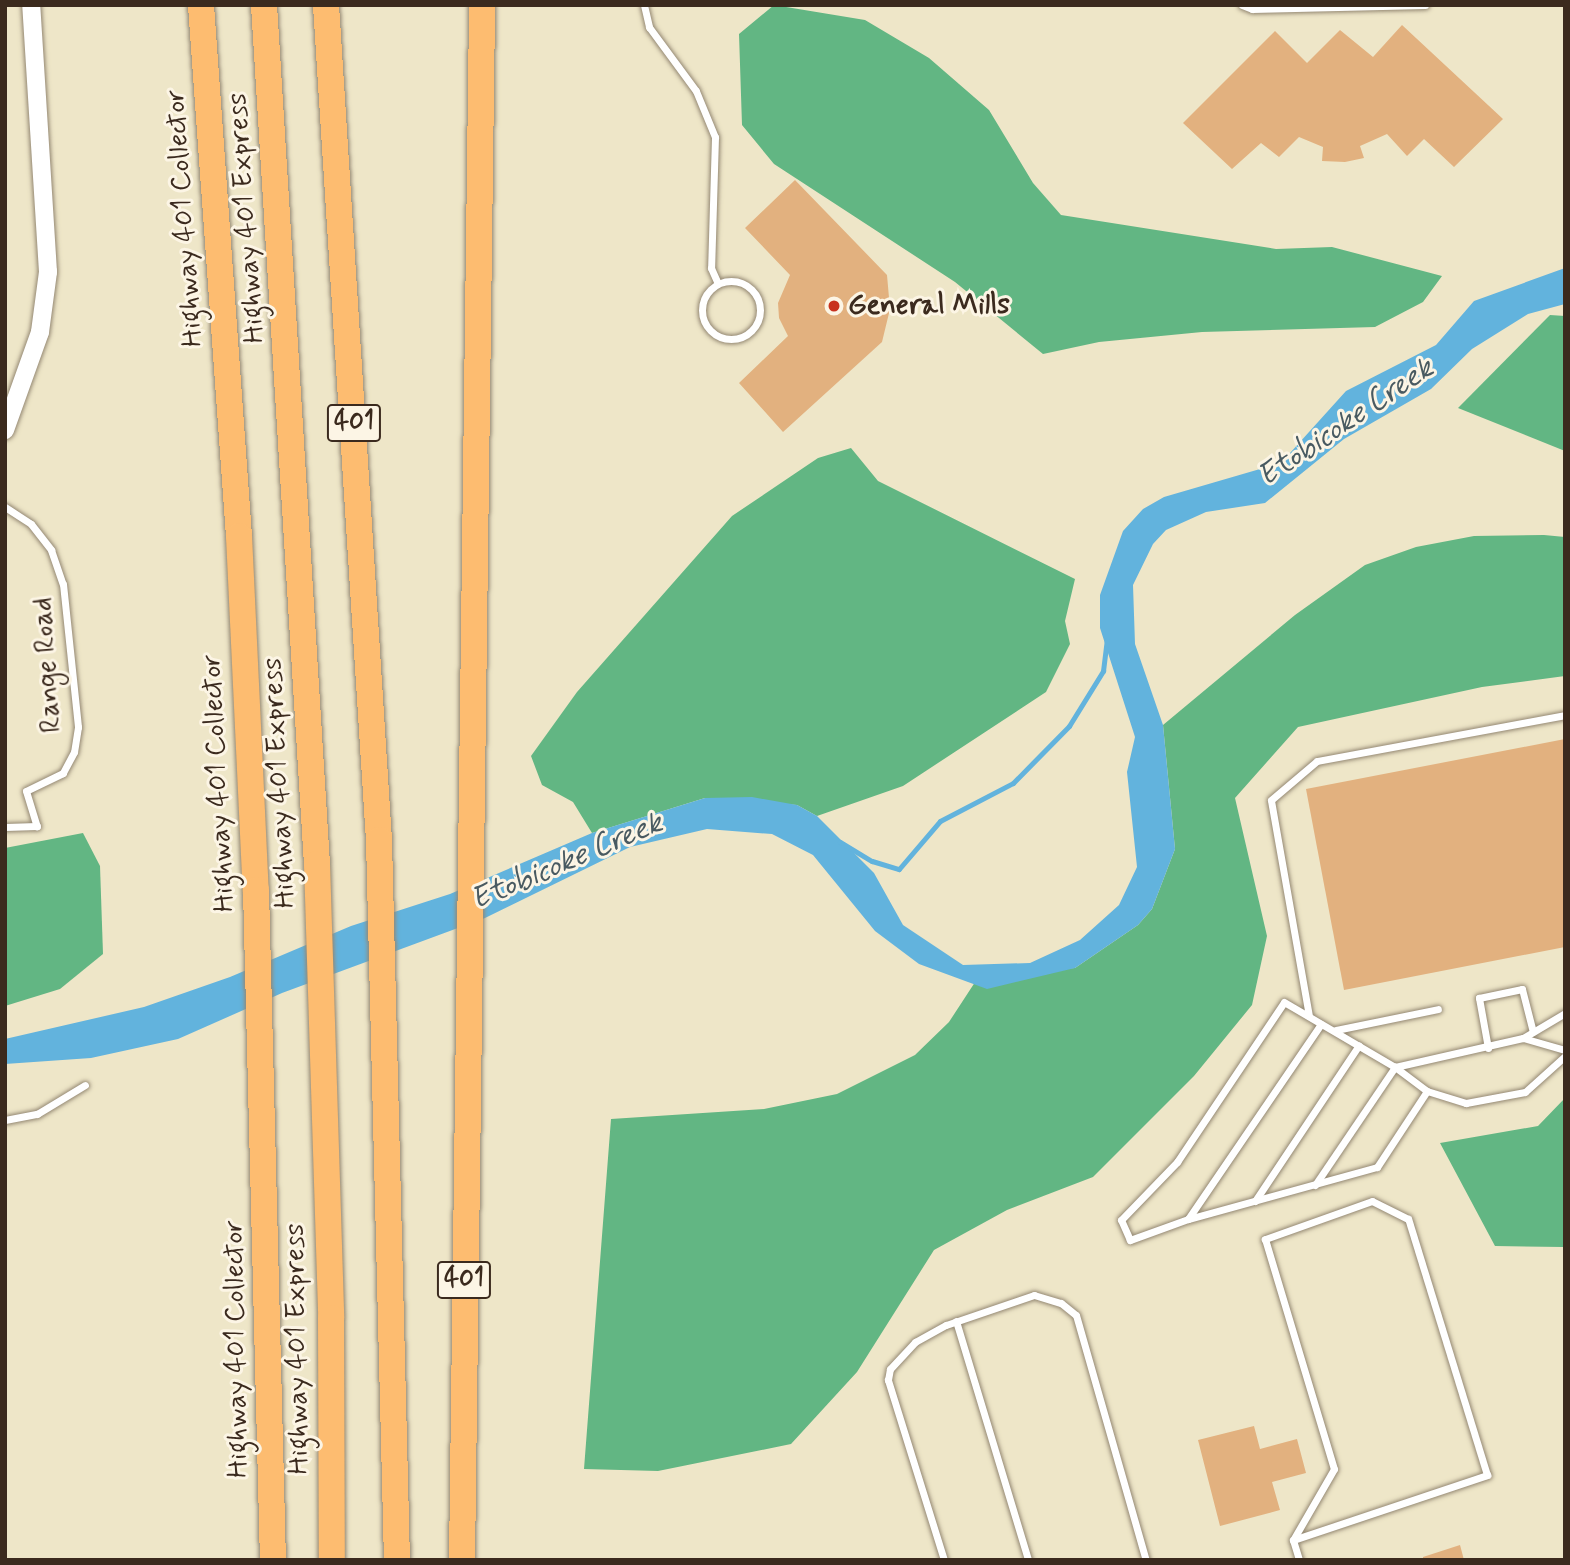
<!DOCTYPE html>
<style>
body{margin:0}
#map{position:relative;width:1570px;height:1565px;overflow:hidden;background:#eee6c8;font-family:Mynerve,sans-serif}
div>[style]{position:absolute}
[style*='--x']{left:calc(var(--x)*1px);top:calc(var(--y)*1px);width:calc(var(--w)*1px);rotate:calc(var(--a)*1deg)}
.forest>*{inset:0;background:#62b683}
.water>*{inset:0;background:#62b3dd}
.stream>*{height:5px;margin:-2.5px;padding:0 2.5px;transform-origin:2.5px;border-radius:2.5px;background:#62b3dd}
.building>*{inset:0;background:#e2b17f}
.roads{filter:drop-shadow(0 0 2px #948873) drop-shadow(0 0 2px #948873)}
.service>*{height:7px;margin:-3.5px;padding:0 3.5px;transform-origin:3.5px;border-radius:3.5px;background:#fff}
.service>.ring{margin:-3.5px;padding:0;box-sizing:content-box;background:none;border:7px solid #fff;border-radius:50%}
.tertiary>*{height:18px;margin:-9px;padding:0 9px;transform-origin:9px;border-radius:9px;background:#fff}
.motorway>*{height:26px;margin:-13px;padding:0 13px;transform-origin:13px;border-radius:13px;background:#fdbc70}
.dots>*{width:19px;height:19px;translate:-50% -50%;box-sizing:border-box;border:4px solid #fcf5e5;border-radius:50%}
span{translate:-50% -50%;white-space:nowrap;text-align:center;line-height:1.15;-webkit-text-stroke:6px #fcf5e5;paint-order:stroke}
.shield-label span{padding:2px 5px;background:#fcf5e5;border:2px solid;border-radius:5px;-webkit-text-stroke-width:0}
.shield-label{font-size:26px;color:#3b2a1e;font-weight:700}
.street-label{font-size:28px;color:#3b2a1e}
.poi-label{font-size:28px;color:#3b2a1e;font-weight:700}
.left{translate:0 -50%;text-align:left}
.water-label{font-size:30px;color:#495a61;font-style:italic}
.frame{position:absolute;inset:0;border:7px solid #3b2a1e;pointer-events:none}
</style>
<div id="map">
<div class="forest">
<div style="clip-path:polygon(774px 5px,865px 20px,929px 58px,989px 110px,1033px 183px,1061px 215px,1276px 249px,1332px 247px,1442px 276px,1423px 302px,1375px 327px,1202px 332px,1099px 342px,1043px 354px,955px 282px,774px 164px,742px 125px,739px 34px)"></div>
<div style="clip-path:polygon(1550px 315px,1565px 316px,1565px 451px,1458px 408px)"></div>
<div style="clip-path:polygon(851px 448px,878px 481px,1075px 579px,1065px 621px,1070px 644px,1046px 692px,903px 786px,817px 816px,797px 805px,705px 798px,592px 833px,573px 802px,542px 785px,531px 756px,577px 692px,732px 516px,818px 458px)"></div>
<div style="clip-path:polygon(1544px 535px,1565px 537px,1565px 676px,1482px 687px,1298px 727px,1235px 798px,1267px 936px,1252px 1005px,1194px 1076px,1093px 1177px,1007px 1210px,934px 1250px,857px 1372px,791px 1444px,658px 1471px,584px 1469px,611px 1119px,764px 1109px,837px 1094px,915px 1055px,949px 1022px,981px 973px,1075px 968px,1138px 925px,1152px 909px,1175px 849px,1163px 725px,1295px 615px,1365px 565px,1416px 547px,1474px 536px)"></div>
<div style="clip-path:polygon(83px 833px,100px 866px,103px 954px,60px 989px,5px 1006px,5px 848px)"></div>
<div style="clip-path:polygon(1565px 1098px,1565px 1254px,1563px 1247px,1495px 1246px,1440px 1143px,1538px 1126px)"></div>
</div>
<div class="water">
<div style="clip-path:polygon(1565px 268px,1565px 304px,1528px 314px,1472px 349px,1431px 389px,1344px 439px,1265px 503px,1206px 512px,1166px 530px,1153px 544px,1133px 585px,1135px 644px,1163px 725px,1175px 849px,1152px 909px,1138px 925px,1075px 968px,987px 989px,919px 964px,875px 931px,813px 855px,772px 834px,707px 829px,630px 847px,485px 918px,282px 993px,178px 1039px,91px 1058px,5px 1064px,5px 1039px,144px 1007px,230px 977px,351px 926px,450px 894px,592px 833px,705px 798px,752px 797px,797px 805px,817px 816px,874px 873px,903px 925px,963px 965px,1030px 963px,1080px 940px,1119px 905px,1137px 867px,1127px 772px,1135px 737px,1100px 628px,1100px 595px,1123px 531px,1143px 509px,1164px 497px,1281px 463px,1346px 391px,1436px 345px,1474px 301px)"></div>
</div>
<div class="stream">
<div style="--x:840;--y:842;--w:37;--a:31"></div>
<div style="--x:872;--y:861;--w:28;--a:17"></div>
<div style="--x:899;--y:869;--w:63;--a:-49.5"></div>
<div style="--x:940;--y:821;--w:82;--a:-27.5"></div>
<div style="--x:1013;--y:783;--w:80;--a:-45.5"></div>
<div style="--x:1069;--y:726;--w:65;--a:-58.3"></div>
<div style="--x:1103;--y:671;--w:31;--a:-83"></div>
</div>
<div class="building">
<div style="clip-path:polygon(1402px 25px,1503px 119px,1454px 167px,1424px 139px,1407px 156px,1387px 134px,1360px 146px,1364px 158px,1345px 162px,1322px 161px,1323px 147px,1299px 137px,1279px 157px,1261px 143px,1232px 169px,1183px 123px,1275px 31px,1307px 63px,1340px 30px,1373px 57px)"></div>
<div style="clip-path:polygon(795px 180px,887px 275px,890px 309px,882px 342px,783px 432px,739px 383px,788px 336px,779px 318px,778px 303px,790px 275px,745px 228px)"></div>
<div style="clip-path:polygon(1565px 739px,1565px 947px,1344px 990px,1306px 789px)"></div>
<div style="clip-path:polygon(1254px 1426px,1260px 1449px,1297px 1439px,1306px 1473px,1272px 1482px,1280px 1510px,1220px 1526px,1198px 1440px)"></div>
<div style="clip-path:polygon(1460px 1545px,1464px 1560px,1423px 1560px,1423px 1557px)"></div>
</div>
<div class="roads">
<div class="service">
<div style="--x:644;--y:5;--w:23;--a:77"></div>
<div style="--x:649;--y:27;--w:79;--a:53.7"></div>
<div style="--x:696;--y:91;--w:50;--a:67.6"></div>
<div style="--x:715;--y:137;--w:131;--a:91.7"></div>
<div style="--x:711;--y:268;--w:17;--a:66"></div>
<div style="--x:1242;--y:5;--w:11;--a:22"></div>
<div style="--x:1252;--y:9;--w:173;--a:-1.3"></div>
<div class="ring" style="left:702px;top:281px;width:51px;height:51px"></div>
<div style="--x:5;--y:507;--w:31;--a:33"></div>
<div style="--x:31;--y:524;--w:33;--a:52"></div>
<div style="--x:51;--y:550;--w:36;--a:71"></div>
<div style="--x:63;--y:584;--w:144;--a:84"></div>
<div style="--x:78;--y:727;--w:25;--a:99"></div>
<div style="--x:74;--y:752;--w:24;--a:118"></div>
<div style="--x:63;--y:773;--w:41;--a:154.1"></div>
<div style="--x:26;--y:791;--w:37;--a:73"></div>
<div style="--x:37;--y:826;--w:32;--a:178"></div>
<div style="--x:1309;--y:1016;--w:219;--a:-100"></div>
<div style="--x:1271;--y:800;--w:60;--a:-40.3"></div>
<div style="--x:1317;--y:761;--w:252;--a:-10.5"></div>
<div style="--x:1336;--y:1030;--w:104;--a:-11.6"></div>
<div style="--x:1523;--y:1038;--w:44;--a:15.9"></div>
<div style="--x:1488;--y:1048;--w:51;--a:-100.2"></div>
<div style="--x:1479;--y:998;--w:44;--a:-11.8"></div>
<div style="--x:1522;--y:989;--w:44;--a:75.7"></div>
<div style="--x:1395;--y:1067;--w:40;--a:37"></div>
<div style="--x:1427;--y:1091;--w:91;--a:123.3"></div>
<div style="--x:1377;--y:1167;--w:196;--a:164.6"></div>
<div style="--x:1188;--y:1219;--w:62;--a:160.1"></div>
<div style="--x:1130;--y:1240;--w:22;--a:-114"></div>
<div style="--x:1121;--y:1220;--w:81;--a:-46"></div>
<div style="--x:1177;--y:1162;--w:192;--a:-56.2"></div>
<div style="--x:1284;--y:1002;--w:129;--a:30.4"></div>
<div style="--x:1395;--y:1067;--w:131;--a:-12.8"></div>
<div style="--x:1523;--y:1038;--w:49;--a:-30.8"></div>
<div style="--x:1427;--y:1091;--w:41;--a:17.1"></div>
<div style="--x:1466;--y:1103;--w:60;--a:-10.6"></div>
<div style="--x:1525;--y:1092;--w:54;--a:-42"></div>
<div style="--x:5;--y:1120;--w:33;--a:-11"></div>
<div style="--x:37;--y:1114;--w:56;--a:-31.1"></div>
<div style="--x:1315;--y:1185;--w:143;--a:-55.9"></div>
<div style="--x:1255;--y:1201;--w:187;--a:-56.3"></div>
<div style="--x:1188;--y:1219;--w:236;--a:-55.7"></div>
<div style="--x:956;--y:1321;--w:250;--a:73.2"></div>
<div style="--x:1293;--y:1540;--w:205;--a:-18.5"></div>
<div style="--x:1487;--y:1475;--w:268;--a:-107.1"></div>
<div style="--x:1408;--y:1219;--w:40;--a:-153.4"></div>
<div style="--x:1372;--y:1201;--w:114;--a:160.4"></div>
<div style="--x:1265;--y:1239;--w:240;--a:73.3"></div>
<div style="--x:1334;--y:1469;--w:82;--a:120"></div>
<div style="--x:1293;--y:1540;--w:21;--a:73"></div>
<div style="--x:944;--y:1560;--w:189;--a:-107.3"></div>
<div style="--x:888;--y:1380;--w:11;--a:-80"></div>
<div style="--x:890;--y:1369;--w:37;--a:-47"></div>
<div style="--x:915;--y:1342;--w:35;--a:-29"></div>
<div style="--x:946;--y:1325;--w:93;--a:-18.8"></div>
<div style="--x:1034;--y:1295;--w:28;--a:17"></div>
<div style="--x:1061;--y:1303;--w:19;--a:39"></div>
<div style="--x:1076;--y:1315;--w:255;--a:74.1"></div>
</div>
<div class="tertiary">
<div style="--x:5;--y:430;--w:104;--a:-70.3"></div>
<div style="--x:40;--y:332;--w:61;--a:-82.4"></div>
<div style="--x:48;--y:272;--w:268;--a:-93.6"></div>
</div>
<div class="motorway">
<div style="--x:201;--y:5;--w:532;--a:85.91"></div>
<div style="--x:239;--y:536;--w:354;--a:87.3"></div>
<div style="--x:256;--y:890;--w:670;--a:88.55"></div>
<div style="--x:264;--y:5;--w:861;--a:86.47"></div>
<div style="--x:317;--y:864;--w:454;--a:88.2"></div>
<div style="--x:331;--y:1318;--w:242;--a:89.8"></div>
<div style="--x:326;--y:5;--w:837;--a:86.37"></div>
<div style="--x:379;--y:840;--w:720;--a:88.57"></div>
<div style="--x:462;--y:1560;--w:1555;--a:-89.26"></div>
</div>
</div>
<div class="dots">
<div style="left:834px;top:306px;background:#c8321e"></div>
</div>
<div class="shield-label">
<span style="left:354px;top:423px">401</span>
<span style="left:464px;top:1280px">401</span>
</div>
<div class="street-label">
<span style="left:185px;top:218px;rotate:-94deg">Highway 401 Collector</span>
<span style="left:247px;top:218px;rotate:-94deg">Highway 401 Express</span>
<span style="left:48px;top:665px;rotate:-94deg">Range Road</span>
<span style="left:219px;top:783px;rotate:-93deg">Highway 401 Collector</span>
<span style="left:280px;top:783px;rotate:-93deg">Highway 401 Express</span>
<span style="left:237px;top:1349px;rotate:-91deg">Highway 401 Collector</span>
<span style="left:298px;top:1349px;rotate:-91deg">Highway 401 Express</span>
</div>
<div class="poi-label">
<span class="left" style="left:848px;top:306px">General Mills</span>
</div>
<div class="water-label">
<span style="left:1346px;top:423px;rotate:-34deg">Etobicoke Creek</span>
<span style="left:567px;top:862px;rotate:-23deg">Etobicoke Creek</span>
</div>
<div class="frame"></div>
</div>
